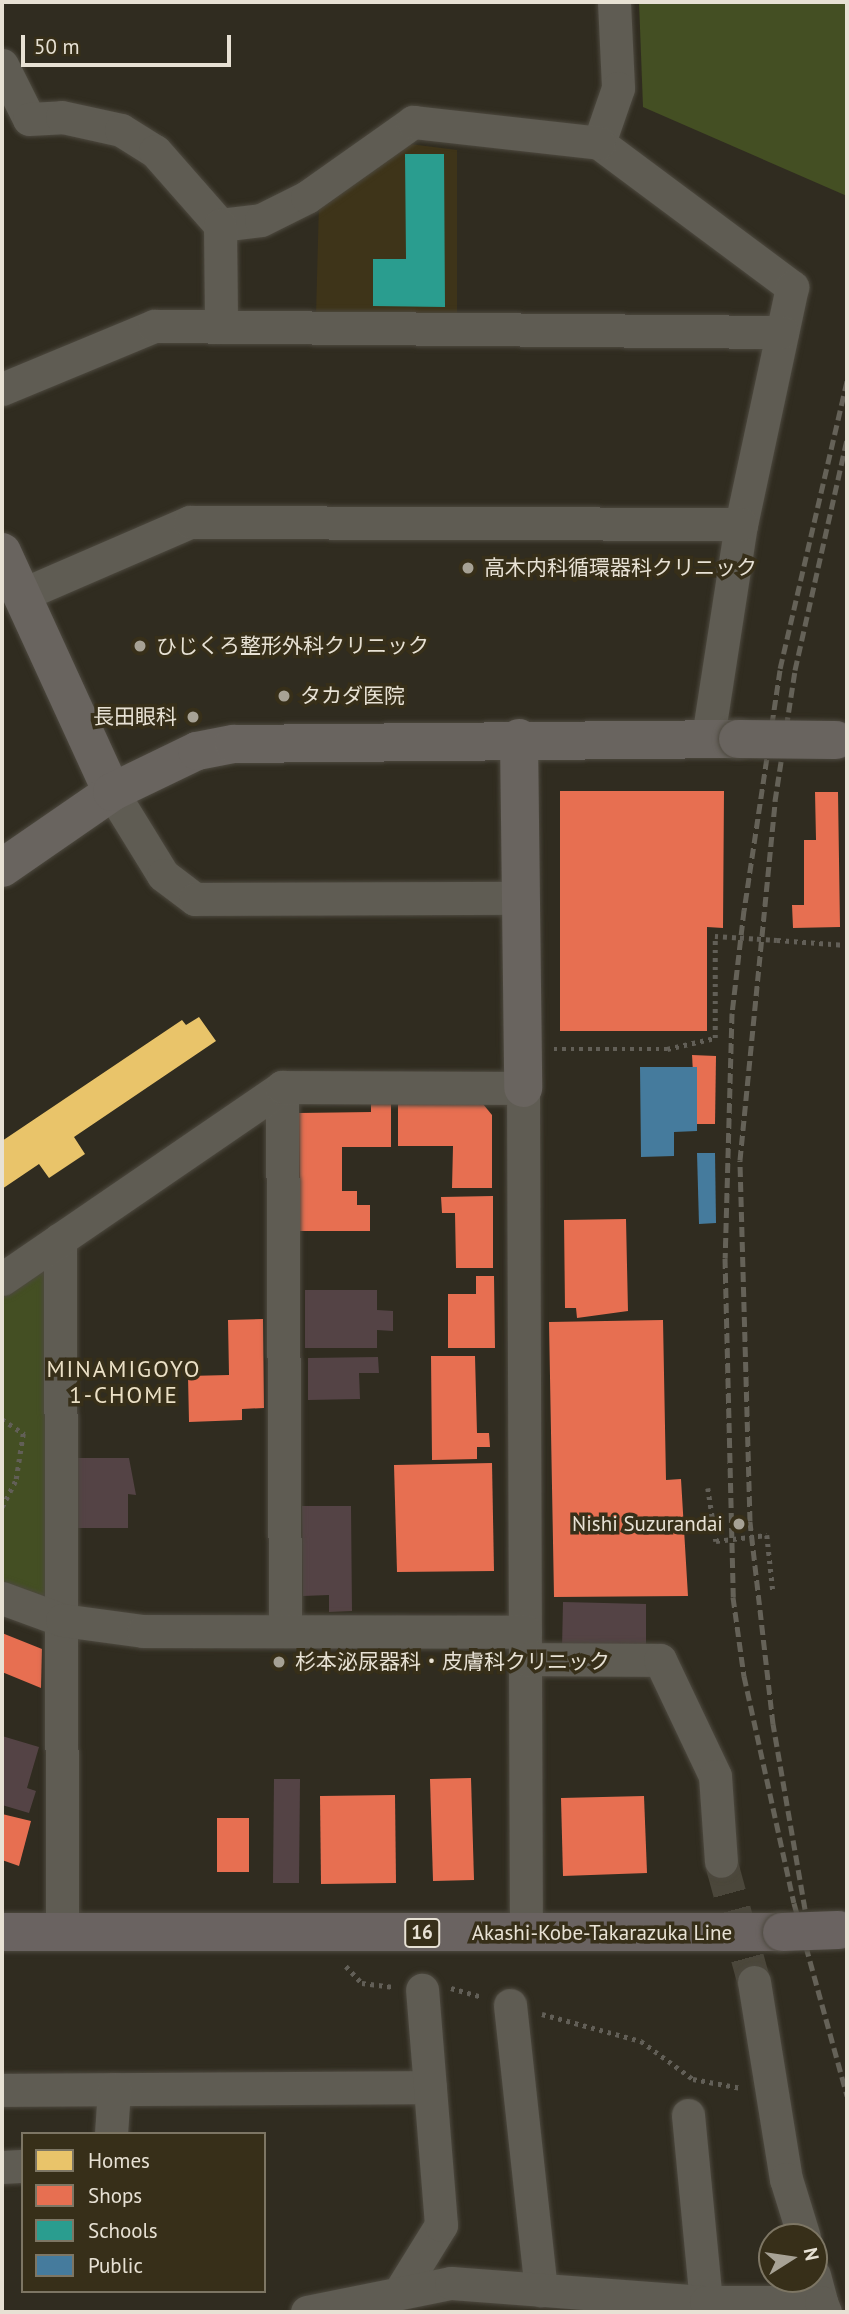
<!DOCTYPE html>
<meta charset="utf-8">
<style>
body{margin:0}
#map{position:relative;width:849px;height:2314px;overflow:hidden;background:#302c20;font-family:"PT Sans","Noto Sans JP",sans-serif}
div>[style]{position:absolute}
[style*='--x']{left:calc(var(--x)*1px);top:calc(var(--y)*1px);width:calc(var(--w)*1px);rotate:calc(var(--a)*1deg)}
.built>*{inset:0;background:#3e3419}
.green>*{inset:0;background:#444f23}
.homes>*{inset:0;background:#e9c46a}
.shops>*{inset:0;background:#e76f51}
.schools>*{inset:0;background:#2a9d8f}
.public>*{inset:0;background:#457b9d}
.building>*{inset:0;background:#544345}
.street-tunnel>*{height:33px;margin-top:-16.5px;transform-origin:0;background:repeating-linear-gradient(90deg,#4b473b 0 33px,transparent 0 50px)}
.path>*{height:4.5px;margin-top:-2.25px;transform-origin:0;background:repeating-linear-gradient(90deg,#625f57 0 3.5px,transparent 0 8.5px)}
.roads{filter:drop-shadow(0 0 2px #4d493f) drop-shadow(0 0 2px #4d493f)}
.street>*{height:33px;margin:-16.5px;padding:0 16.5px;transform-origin:16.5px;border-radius:16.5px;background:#5f5c53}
.secondary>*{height:38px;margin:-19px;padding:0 19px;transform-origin:19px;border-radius:19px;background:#69645f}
.primary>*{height:38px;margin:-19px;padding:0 19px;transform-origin:19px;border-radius:19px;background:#6a6361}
.rail>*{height:5px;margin-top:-2.5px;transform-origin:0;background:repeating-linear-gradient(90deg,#656258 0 10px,transparent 0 15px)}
.path-bridge>*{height:4.5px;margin-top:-2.25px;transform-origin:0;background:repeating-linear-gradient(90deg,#625f57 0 3.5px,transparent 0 8.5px)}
.bridges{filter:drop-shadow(0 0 2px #4d493f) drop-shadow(0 0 2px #4d493f)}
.secondary-bridge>*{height:38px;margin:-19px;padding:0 19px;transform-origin:19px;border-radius:19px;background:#69645f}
.primary-bridge>*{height:38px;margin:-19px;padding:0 19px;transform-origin:19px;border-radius:19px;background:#6a6361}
.dots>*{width:19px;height:19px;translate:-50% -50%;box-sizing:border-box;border:4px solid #372f19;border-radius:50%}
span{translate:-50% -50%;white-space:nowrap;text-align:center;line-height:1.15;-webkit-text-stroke:7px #372f19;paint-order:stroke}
.shield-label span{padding:2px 5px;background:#372f19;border:2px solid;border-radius:5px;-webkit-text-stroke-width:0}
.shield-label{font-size:19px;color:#e7e1d4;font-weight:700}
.poi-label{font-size:21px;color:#e7e1d4}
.left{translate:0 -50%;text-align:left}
.right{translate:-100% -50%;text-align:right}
.street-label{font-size:21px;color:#e7e1d4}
.neighbourhood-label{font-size:23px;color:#ebe0c6;letter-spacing:2px}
.frame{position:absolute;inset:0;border:4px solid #e7e1d4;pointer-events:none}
.legend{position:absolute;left:21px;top:2132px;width:245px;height:161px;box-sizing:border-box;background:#372f19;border:2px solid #7d7664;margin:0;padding:9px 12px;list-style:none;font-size:21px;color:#e7e1d4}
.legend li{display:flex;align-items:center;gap:14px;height:35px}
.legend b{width:35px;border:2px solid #7d7664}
.north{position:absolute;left:758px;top:2223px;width:70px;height:70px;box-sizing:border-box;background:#372f19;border:2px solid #7d7664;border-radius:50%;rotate:78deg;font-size:19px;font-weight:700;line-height:28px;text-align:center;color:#e7e1d4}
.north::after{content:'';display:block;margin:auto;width:24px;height:32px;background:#a7a295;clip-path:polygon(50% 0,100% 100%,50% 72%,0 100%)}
.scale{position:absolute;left:21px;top:35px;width:210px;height:32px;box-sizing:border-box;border:4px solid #e7e1d4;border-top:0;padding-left:9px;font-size:21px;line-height:24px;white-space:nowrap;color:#e7e1d4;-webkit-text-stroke:5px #372f19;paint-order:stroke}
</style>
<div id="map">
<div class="built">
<div style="clip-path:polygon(410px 144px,457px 150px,457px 316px,316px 316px,319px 203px)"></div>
</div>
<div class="green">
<div style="clip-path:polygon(639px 2px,847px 2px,847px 196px,643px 107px)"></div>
<div style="clip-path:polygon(60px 1239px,62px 1620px,2px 1598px,2px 1279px)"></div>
</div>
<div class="homes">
<div style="clip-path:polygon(199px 1017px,216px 1041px,74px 1137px,85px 1154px,49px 1178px,39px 1164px,2px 1189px,2px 1141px,182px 1020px,186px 1025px)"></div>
</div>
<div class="shops">
<div style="clip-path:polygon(560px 791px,724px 791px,723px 928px,707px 927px,707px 1031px,560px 1031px)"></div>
<div style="clip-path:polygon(815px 792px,838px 792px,840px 927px,793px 928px,792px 905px,804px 905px,804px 840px,816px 840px)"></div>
<div style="clip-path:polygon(692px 1055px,716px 1056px,715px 1124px,696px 1124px)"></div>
<div style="clip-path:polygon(371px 1104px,391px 1104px,391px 1147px,342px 1147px,342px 1191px,357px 1191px,357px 1205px,370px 1205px,370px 1231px,300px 1231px,299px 1113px,371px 1112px)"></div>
<div style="clip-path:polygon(398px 1104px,483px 1104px,492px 1115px,492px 1188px,452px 1188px,453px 1146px,398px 1146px)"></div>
<div style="clip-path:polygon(493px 1196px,493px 1268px,456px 1268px,455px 1213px,442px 1213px,441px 1197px)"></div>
<div style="clip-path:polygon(626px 1219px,628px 1311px,577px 1318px,576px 1308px,565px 1308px,564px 1220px)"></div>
<div style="clip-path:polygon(476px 1276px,494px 1276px,495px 1348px,448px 1348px,448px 1294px,476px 1294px)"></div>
<div style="clip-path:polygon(263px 1319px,264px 1408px,242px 1409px,242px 1420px,189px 1422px,188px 1376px,229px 1375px,228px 1320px)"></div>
<div style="clip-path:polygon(663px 1320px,666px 1480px,681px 1479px,688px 1596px,554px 1597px,549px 1322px)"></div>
<div style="clip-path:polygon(431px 1356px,475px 1356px,477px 1433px,489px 1433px,490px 1447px,477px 1447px,477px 1459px,432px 1460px)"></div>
<div style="clip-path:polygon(492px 1463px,494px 1571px,397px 1572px,394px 1465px)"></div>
<div style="clip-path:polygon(2px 1633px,42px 1649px,41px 1688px,2px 1672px)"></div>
<div style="clip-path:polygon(471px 1778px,474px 1880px,433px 1881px,430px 1779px)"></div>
<div style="clip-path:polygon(395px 1795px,396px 1883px,321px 1884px,320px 1796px)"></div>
<div style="clip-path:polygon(644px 1796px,647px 1873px,563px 1876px,561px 1798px)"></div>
<div style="clip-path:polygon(2px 1814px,31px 1821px,19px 1866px,2px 1860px)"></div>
<div style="clip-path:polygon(217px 1818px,249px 1818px,249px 1872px,217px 1872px)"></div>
</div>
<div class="schools">
<div style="clip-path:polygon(405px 154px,444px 154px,445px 307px,373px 306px,373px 259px,406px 259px)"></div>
</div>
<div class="public">
<div style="clip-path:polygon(640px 1067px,697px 1067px,697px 1131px,674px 1132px,674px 1156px,641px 1157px)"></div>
<div style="clip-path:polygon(697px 1153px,715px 1153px,716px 1223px,699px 1224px)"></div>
</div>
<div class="building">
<div style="clip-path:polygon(305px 1290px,377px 1290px,377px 1310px,393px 1311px,393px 1331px,377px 1330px,377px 1348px,305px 1348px)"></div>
<div style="clip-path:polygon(378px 1357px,379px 1373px,359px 1373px,360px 1399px,308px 1400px,308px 1358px)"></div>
<div style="clip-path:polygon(78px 1458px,129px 1458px,136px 1495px,128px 1494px,128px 1528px,77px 1528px)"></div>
<div style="clip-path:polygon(302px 1506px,351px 1506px,352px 1611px,329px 1612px,329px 1595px,303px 1596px)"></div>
<div style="clip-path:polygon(563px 1602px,646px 1604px,646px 1650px,562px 1649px)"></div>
<div style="clip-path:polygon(2px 1736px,39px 1747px,27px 1788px,36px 1791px,29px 1813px,2px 1805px)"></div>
<div style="clip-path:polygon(274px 1779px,300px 1779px,299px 1883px,273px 1883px)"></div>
</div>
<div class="street-tunnel">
<div style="--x:721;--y:1861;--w:125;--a:74.7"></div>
</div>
<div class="path">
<div style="--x:777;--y:940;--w:69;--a:4.1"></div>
<div style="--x:554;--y:1049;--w:113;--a:0"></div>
<div style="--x:667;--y:1049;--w:49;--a:-12.9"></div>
<div style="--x:715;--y:1038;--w:102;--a:-90"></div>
<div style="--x:2;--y:1419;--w:27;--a:34"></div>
<div style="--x:708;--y:1488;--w:54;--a:81.4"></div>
<div style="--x:2;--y:1507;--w:31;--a:-63"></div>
<div style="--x:16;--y:1479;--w:46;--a:-81.2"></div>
<div style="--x:767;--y:1535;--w:56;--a:83.9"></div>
<div style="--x:346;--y:1966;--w:23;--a:47"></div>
<div style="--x:362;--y:1983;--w:32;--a:7"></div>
<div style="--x:451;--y:1988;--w:33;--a:16"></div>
<div style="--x:542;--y:2014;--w:103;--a:15.3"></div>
<div style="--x:641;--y:2041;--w:64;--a:36.2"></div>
<div style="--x:693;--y:2079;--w:49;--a:10.6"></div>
</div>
<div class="roads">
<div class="street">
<div style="--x:614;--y:2;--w:86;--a:87.3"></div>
<div style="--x:618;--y:88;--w:58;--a:109.1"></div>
<div style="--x:599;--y:143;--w:241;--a:36.7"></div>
<div style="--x:792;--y:287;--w:242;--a:102.1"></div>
<div style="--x:741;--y:524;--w:217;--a:98.8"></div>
<div style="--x:2;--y:65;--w:60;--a:63.4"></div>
<div style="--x:29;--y:119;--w:33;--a:-3"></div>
<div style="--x:62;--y:117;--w:60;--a:12.4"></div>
<div style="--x:121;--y:130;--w:40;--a:32"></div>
<div style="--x:155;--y:151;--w:98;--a:48.7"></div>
<div style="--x:220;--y:225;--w:41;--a:-7"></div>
<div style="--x:261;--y:220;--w:51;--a:-26.6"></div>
<div style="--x:307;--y:197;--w:130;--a:-35.3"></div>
<div style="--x:413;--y:122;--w:187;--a:6.4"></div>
<div style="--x:220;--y:225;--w:102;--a:89.4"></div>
<div style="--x:2;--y:389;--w:165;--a:-22.5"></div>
<div style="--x:154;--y:326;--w:628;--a:0.55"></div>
<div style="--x:21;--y:595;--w:184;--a:-23.4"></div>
<div style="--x:190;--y:522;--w:551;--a:0.21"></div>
<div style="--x:112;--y:792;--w:97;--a:58.4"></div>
<div style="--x:163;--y:875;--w:40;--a:37"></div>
<div style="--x:195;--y:899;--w:325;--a:-0.2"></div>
<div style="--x:282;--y:1087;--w:543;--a:89.68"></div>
<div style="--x:60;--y:1239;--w:692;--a:89.83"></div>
<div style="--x:2;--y:1279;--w:340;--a:-34.4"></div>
<div style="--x:282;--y:1087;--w:241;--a:0.2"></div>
<div style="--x:523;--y:1088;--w:846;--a:89.8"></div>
<div style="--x:2;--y:1598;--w:64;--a:20.1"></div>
<div style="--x:62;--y:1620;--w:82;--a:7.7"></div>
<div style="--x:143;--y:1631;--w:382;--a:0.1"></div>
<div style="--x:525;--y:1659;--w:135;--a:0.4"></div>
<div style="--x:660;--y:1660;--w:128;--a:64.6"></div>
<div style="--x:715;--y:1776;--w:85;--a:86"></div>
<div style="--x:754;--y:1982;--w:200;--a:80.8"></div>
<div style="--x:786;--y:2179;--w:61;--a:72.8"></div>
<div style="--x:510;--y:2005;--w:287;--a:83.8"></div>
<div style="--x:2;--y:2090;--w:428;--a:-0.4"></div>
<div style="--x:688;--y:2115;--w:188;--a:84.5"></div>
<div style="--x:111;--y:2134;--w:45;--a:-86.2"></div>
<div style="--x:2;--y:2167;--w:21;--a:-3"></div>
<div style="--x:814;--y:2275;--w:28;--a:75"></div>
<div style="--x:399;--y:2293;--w:80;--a:-58.3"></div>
<div style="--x:441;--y:2225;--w:236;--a:-94.6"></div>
<div style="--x:307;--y:2312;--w:147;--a:-11.4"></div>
<div style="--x:451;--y:2283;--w:256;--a:4.3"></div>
<div style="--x:706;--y:2302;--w:115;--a:0"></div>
<div style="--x:821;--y:2302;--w:11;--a:68"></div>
</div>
<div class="secondary">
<div style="--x:2;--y:552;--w:264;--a:65.4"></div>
<div style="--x:519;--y:738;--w:350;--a:89.3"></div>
<div style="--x:2;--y:868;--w:134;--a:-34.6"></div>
<div style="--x:112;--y:792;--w:94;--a:-25.8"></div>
<div style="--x:197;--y:751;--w:38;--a:-11"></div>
<div style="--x:234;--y:744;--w:504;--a:-0.57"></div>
</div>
<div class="primary">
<div style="--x:2;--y:1932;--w:780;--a:0"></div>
</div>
</div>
<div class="rail">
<div style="--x:847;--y:381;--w:297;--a:103.1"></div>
<div style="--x:780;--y:670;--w:243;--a:98.5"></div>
<div style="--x:744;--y:910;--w:104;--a:96.6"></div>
<div style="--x:732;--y:1013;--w:245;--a:91.6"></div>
<div style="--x:725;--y:1258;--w:339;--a:88.6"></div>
<div style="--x:733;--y:1597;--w:80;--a:82.1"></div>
<div style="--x:744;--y:1676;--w:232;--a:77.6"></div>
<div style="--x:794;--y:1903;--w:200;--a:74.6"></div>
<div style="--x:805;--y:1909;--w:188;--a:-99.8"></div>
<div style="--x:773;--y:1724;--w:204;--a:-96.5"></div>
<div style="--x:750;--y:1521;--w:361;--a:-91.6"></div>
<div style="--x:740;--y:1160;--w:361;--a:-84.4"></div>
<div style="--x:775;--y:801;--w:133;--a:-81.3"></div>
<div style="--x:795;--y:670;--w:237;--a:-77.3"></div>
</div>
<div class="path-bridge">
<div style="--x:715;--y:936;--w:62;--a:3.7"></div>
<div style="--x:716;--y:1541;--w:51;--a:-6.7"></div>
</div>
<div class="bridges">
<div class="secondary-bridge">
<div style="--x:738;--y:739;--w:98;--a:0.6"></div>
</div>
<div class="primary-bridge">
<div style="--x:782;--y:1932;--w:57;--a:-2"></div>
</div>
</div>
<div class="dots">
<div style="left:468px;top:568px;background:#a7a295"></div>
<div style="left:140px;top:646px;background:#a7a295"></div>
<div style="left:284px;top:696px;background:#a7a295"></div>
<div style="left:193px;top:717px;background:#a7a295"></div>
<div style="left:739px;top:1524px;background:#a7a295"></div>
<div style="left:279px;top:1662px;background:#a7a295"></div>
</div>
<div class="shield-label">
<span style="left:422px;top:1933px">16</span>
</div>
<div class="poi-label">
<span class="left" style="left:484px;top:568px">高木内科循環器科クリニック</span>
<span class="left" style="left:156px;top:646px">ひじくろ整形外科クリニック</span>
<span class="left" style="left:300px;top:696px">タカダ医院</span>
<span class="right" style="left:177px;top:717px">長田眼科</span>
<span class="right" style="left:723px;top:1524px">Nishi Suzurandai</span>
<span class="left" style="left:295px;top:1662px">杉本泌尿器科・皮膚科クリニック</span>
</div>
<div class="street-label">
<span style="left:602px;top:1933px">Akashi-Kobe-Takarazuka Line</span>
</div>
<div class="neighbourhood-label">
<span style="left:124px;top:1382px">MINAMIGOYO<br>1-CHOME</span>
</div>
<div class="frame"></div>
<ul class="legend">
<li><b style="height:19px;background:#e9c46a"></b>Homes</li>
<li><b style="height:19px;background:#e76f51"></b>Shops</li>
<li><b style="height:19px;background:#2a9d8f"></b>Schools</li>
<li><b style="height:19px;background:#457b9d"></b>Public</li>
</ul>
<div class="north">N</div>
<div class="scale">50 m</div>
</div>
